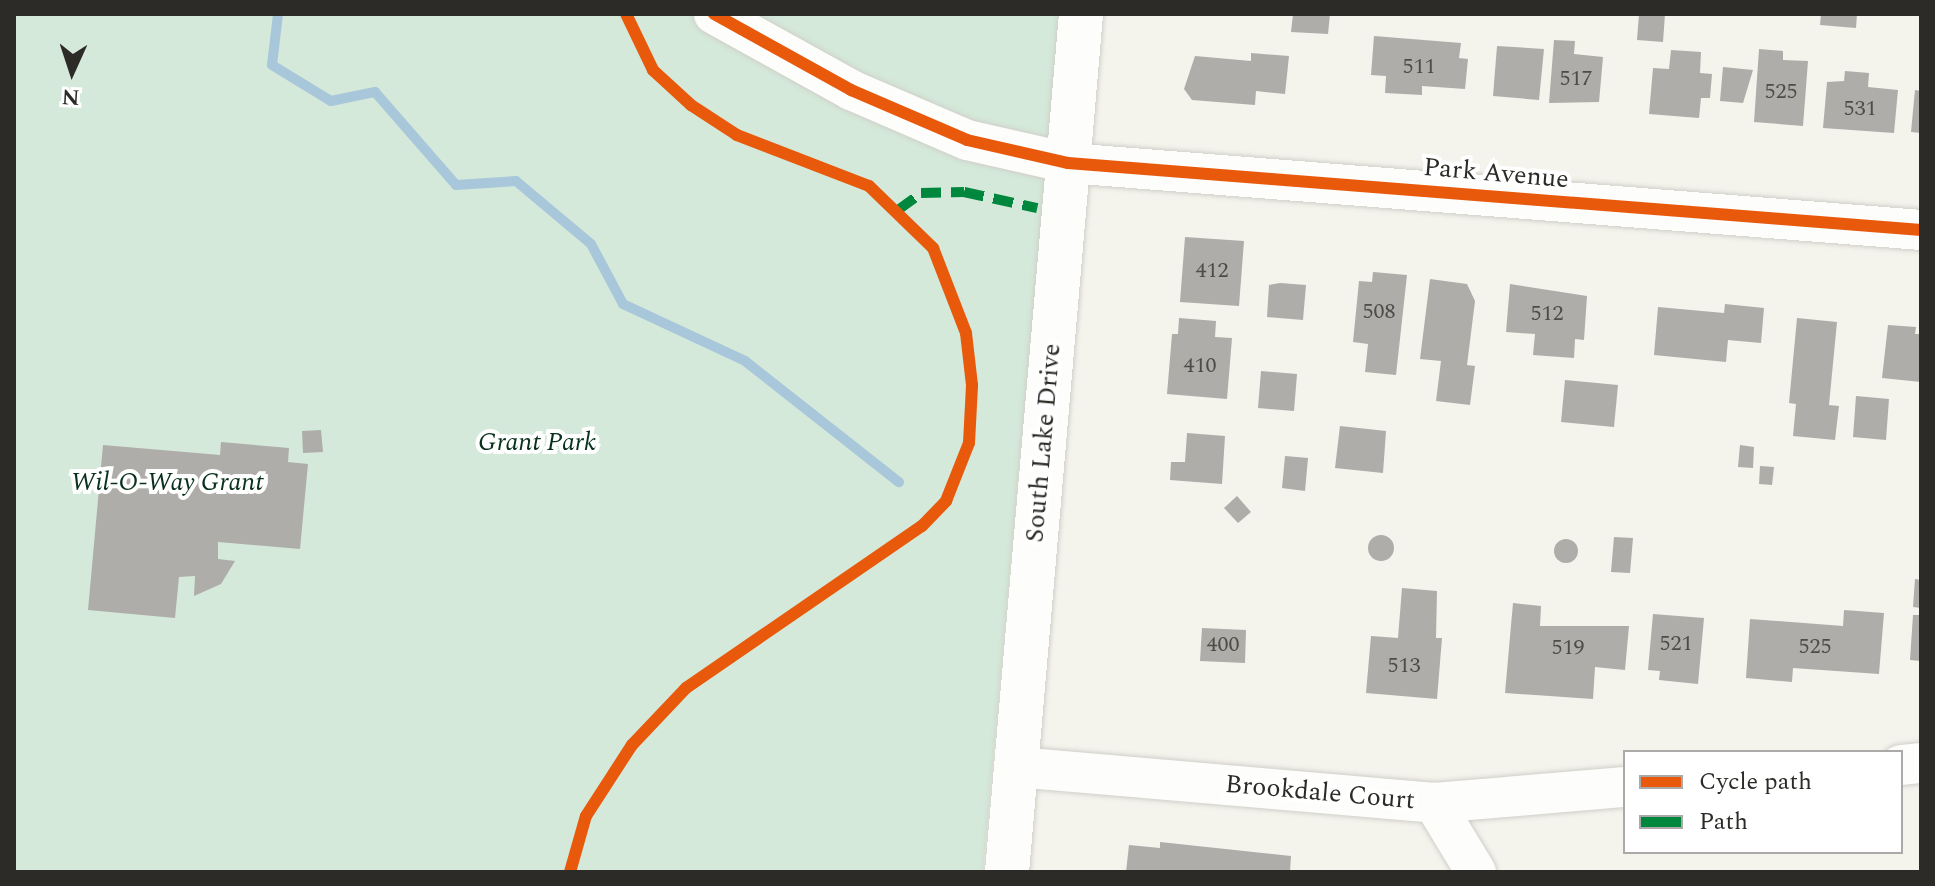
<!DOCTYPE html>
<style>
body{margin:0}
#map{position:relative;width:1935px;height:886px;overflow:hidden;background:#f4f3ec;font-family:Spectral,serif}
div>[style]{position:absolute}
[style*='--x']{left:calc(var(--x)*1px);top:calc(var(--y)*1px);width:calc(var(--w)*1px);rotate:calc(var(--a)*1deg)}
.green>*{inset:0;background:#d4e9d9}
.stream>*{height:10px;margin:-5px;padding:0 5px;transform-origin:5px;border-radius:5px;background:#a8c7da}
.building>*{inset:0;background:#afada9}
.round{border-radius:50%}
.roads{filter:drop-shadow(0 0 2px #d0cfc9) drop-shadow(0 0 2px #d0cfc9)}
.street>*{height:40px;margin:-20px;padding:0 20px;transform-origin:20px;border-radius:20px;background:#fdfdfc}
.secondary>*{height:44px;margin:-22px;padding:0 22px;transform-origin:22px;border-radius:22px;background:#fdfdfc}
.quiet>*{height:10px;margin-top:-5px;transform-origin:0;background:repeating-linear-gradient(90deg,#00873e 0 20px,transparent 0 30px)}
.cycleway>*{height:12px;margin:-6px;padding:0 6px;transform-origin:6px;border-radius:6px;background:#e8590c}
span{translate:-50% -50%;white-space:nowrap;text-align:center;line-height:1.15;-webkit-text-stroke:8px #fff;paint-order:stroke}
.number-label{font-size:22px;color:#4d4c48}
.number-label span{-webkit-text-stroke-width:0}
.street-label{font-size:26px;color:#2c2b27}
.park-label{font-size:26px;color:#09311e;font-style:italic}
.frame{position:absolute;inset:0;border:16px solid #2c2b27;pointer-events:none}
.legend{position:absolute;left:1623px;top:750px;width:280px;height:104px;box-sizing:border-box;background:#fff;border:2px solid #abaaa9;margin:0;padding:10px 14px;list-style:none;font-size:24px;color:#2c2b27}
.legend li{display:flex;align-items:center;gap:16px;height:40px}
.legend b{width:40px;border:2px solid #abaaa9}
.north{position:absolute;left:32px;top:32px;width:80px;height:80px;-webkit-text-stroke:6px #fff;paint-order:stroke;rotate:183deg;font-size:22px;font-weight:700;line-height:32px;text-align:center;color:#2c2b27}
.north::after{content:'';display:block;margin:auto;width:28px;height:36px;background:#2c2b27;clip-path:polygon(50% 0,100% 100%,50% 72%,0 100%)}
</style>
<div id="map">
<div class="green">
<div style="clip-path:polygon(14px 14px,1060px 14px,983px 872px,14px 872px)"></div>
</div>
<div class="stream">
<div style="--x:278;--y:14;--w:51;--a:96.7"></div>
<div style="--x:272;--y:65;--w:69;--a:31.4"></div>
<div style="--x:331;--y:101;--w:45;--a:-11.6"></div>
<div style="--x:375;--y:92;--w:123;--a:48.9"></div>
<div style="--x:456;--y:185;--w:60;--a:-3.8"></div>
<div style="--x:516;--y:181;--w:98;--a:40"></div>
<div style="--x:591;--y:244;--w:68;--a:61.9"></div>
<div style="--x:623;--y:304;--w:135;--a:25"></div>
<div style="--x:745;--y:361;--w:196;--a:38.2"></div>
</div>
<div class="building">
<div style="clip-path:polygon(1293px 14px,1330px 14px,1328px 34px,1291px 32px)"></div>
<div style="clip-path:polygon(1639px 14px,1665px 14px,1663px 42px,1637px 40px)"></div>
<div style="clip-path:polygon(1821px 14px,1857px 14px,1856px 28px,1820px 25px)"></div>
<div style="clip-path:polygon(1374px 36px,1461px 43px,1459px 58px,1468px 59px,1465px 89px,1422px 86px,1422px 95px,1385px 93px,1386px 76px,1371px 75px)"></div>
<div style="clip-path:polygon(1554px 40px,1575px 41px,1574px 54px,1603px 57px,1599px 102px,1549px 103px)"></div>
<div style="clip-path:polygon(1497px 46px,1544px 49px,1539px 100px,1493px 96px)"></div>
<div style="clip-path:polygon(1759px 49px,1783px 51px,1783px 60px,1808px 61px,1803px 126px,1754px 122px)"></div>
<div style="clip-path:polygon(1671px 50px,1701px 52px,1700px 73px,1712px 74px,1710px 98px,1701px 98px,1699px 118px,1649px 114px,1653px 68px,1669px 69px)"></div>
<div style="clip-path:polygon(1251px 53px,1289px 56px,1285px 94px,1256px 91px,1255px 105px,1192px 100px,1184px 89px,1195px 56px,1251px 61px)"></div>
<div style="clip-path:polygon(1723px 67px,1753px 70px,1743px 103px,1720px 101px)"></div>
<div style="clip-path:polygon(1845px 71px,1869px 73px,1868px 87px,1898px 90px,1894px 133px,1823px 128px,1827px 82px,1844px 81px)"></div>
<div style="clip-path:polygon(1915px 90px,1921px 91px,1921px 133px,1911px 132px)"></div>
<div style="clip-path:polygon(1185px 237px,1244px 241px,1239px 306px,1180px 302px)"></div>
<div style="clip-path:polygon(1373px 272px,1407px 275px,1396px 375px,1365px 372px,1368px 344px,1353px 342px,1359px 281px,1372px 282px)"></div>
<div style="clip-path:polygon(1430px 279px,1467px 284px,1475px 301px,1467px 365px,1475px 366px,1470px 405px,1436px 401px,1441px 361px,1420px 359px)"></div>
<div style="clip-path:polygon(1280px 283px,1306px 285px,1303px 320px,1267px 317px,1269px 285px)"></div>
<div style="clip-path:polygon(1510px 284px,1587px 296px,1584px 340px,1575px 339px,1574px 358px,1533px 355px,1535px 334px,1506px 332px)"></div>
<div style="clip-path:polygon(1725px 304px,1764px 308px,1761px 343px,1728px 340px,1726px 362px,1654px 355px,1658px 307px,1724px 313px)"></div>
<div style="clip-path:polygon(1179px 318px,1216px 321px,1215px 337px,1232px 338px,1227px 399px,1167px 394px,1172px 334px,1178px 334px)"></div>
<div style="clip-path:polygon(1797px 318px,1837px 322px,1829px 405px,1839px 406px,1835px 440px,1793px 436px,1796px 404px,1789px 403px)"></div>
<div style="clip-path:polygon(1888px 325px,1916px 327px,1915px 334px,1921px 334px,1921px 382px,1882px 378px)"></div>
<div style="clip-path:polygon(1261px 371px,1297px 374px,1294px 411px,1258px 408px)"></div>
<div style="clip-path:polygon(1565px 380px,1618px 385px,1614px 427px,1561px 422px)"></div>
<div style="clip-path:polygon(1856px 396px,1889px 399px,1886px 440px,1853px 437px)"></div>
<div style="clip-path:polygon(1340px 426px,1386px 431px,1383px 473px,1335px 468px)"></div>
<div style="clip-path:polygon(321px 430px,323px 452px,303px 453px,302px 431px)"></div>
<div style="clip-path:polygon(1187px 433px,1225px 436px,1222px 484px,1170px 480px,1171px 462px,1185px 462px)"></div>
<div style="clip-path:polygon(221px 442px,289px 448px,288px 462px,308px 464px,300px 549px,218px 542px,218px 559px,235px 561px,221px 584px,194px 596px,195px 576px,179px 577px,175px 618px,88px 610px,103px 445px,220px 455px)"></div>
<div style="clip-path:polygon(1740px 445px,1754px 447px,1753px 468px,1738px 467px)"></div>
<div style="clip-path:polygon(1285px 456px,1308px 458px,1305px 491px,1282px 488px)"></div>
<div style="clip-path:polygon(1760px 466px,1774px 467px,1772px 485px,1759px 484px)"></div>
<div style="clip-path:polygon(1237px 496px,1251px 512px,1238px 523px,1224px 508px)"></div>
<div class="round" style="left:1368px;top:535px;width:26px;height:26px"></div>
<div style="clip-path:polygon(1614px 537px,1633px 538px,1630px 573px,1611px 572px)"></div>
<div class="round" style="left:1554px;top:539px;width:24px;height:24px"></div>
<div style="clip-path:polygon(1915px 579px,1921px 580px,1921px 608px,1913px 607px)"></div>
<div style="clip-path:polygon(1402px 588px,1437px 591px,1436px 638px,1442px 638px,1437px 699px,1366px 693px,1371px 636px,1398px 638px)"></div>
<div style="clip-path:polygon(1513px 603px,1541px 606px,1540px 626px,1629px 626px,1625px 670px,1595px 667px,1593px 699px,1505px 693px)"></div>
<div style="clip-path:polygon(1844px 610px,1884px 613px,1879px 674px,1793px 668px,1792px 682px,1746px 678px,1750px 619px,1843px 626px)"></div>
<div style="clip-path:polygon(1653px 614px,1704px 618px,1698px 684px,1659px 680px,1660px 671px,1648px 670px)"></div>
<div style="clip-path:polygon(1913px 615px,1921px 615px,1921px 661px,1910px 660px)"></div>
<div style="clip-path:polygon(1202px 628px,1246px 630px,1245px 663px,1200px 661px)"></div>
<div style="clip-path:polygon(1160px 842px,1291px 856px,1290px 872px,1126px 872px,1129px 845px,1160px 848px)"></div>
</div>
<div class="roads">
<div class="street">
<div style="--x:714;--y:14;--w:157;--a:29"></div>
<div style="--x:851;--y:90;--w:126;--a:23.3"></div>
<div style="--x:967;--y:140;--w:104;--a:12.8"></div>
<div style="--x:1068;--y:163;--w:856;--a:4.49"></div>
<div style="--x:1901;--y:765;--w:20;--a:-6"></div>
<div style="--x:1016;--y:767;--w:420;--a:4.9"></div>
<div style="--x:1434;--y:803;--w:192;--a:-4.8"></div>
<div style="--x:1434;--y:803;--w:81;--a:58.7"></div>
</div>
<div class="secondary">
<div style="--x:1007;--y:872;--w:861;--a:-85.07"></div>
</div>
</div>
<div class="quiet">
<div style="--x:898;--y:210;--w:29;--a:-36"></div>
<div style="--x:921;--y:193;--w:43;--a:-1.3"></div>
<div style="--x:964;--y:192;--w:75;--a:12.4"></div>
</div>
<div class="cycleway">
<div style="--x:714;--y:14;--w:157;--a:29"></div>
<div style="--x:851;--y:90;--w:126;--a:23.3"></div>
<div style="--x:967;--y:140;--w:104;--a:12.8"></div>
<div style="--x:1068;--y:163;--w:856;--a:4.49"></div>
<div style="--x:570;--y:872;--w:58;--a:-74.1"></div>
<div style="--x:586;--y:816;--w:85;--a:-57.1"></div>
<div style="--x:632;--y:745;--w:79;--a:-46.5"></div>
<div style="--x:686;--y:688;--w:286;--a:-34.5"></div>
<div style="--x:922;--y:526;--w:35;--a:-46"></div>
<div style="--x:946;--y:501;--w:62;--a:-68.4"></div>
<div style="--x:969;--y:443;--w:58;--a:-87"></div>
<div style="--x:972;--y:385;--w:52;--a:-96.6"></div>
<div style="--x:966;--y:333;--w:91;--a:-111.2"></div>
<div style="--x:933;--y:248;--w:89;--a:-135.9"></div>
<div style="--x:869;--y:186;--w:142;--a:-158.9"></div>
<div style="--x:737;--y:135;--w:55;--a:-146.9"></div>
<div style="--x:691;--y:105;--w:52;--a:-137.4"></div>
<div style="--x:653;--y:70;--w:62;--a:-115.7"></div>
</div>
<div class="number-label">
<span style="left:1419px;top:67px">511</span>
<span style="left:1576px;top:79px">517</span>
<span style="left:1781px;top:92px">525</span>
<span style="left:1860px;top:109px">531</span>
<span style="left:1212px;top:271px">412</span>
<span style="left:1379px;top:312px">508</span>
<span style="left:1547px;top:314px">512</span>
<span style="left:1200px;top:366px">410</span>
<span style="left:1676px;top:644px">521</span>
<span style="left:1223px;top:645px">400</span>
<span style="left:1815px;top:647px">525</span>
<span style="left:1568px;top:648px">519</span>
<span style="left:1404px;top:666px">513</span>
</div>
<div class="street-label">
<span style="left:1496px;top:174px;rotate:5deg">Park Avenue</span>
<span style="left:1044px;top:443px;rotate:-85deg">South Lake Drive</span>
<span style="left:1320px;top:793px;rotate:5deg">Brookdale Court</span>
</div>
<div class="park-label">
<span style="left:537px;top:443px">Grant Park</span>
<span style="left:167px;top:483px">Wil-O-Way Grant</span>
</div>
<div class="frame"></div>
<ul class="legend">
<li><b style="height:10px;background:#e8590c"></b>Cycle path</li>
<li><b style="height:10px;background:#00873e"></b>Path</li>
</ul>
<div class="north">N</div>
</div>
